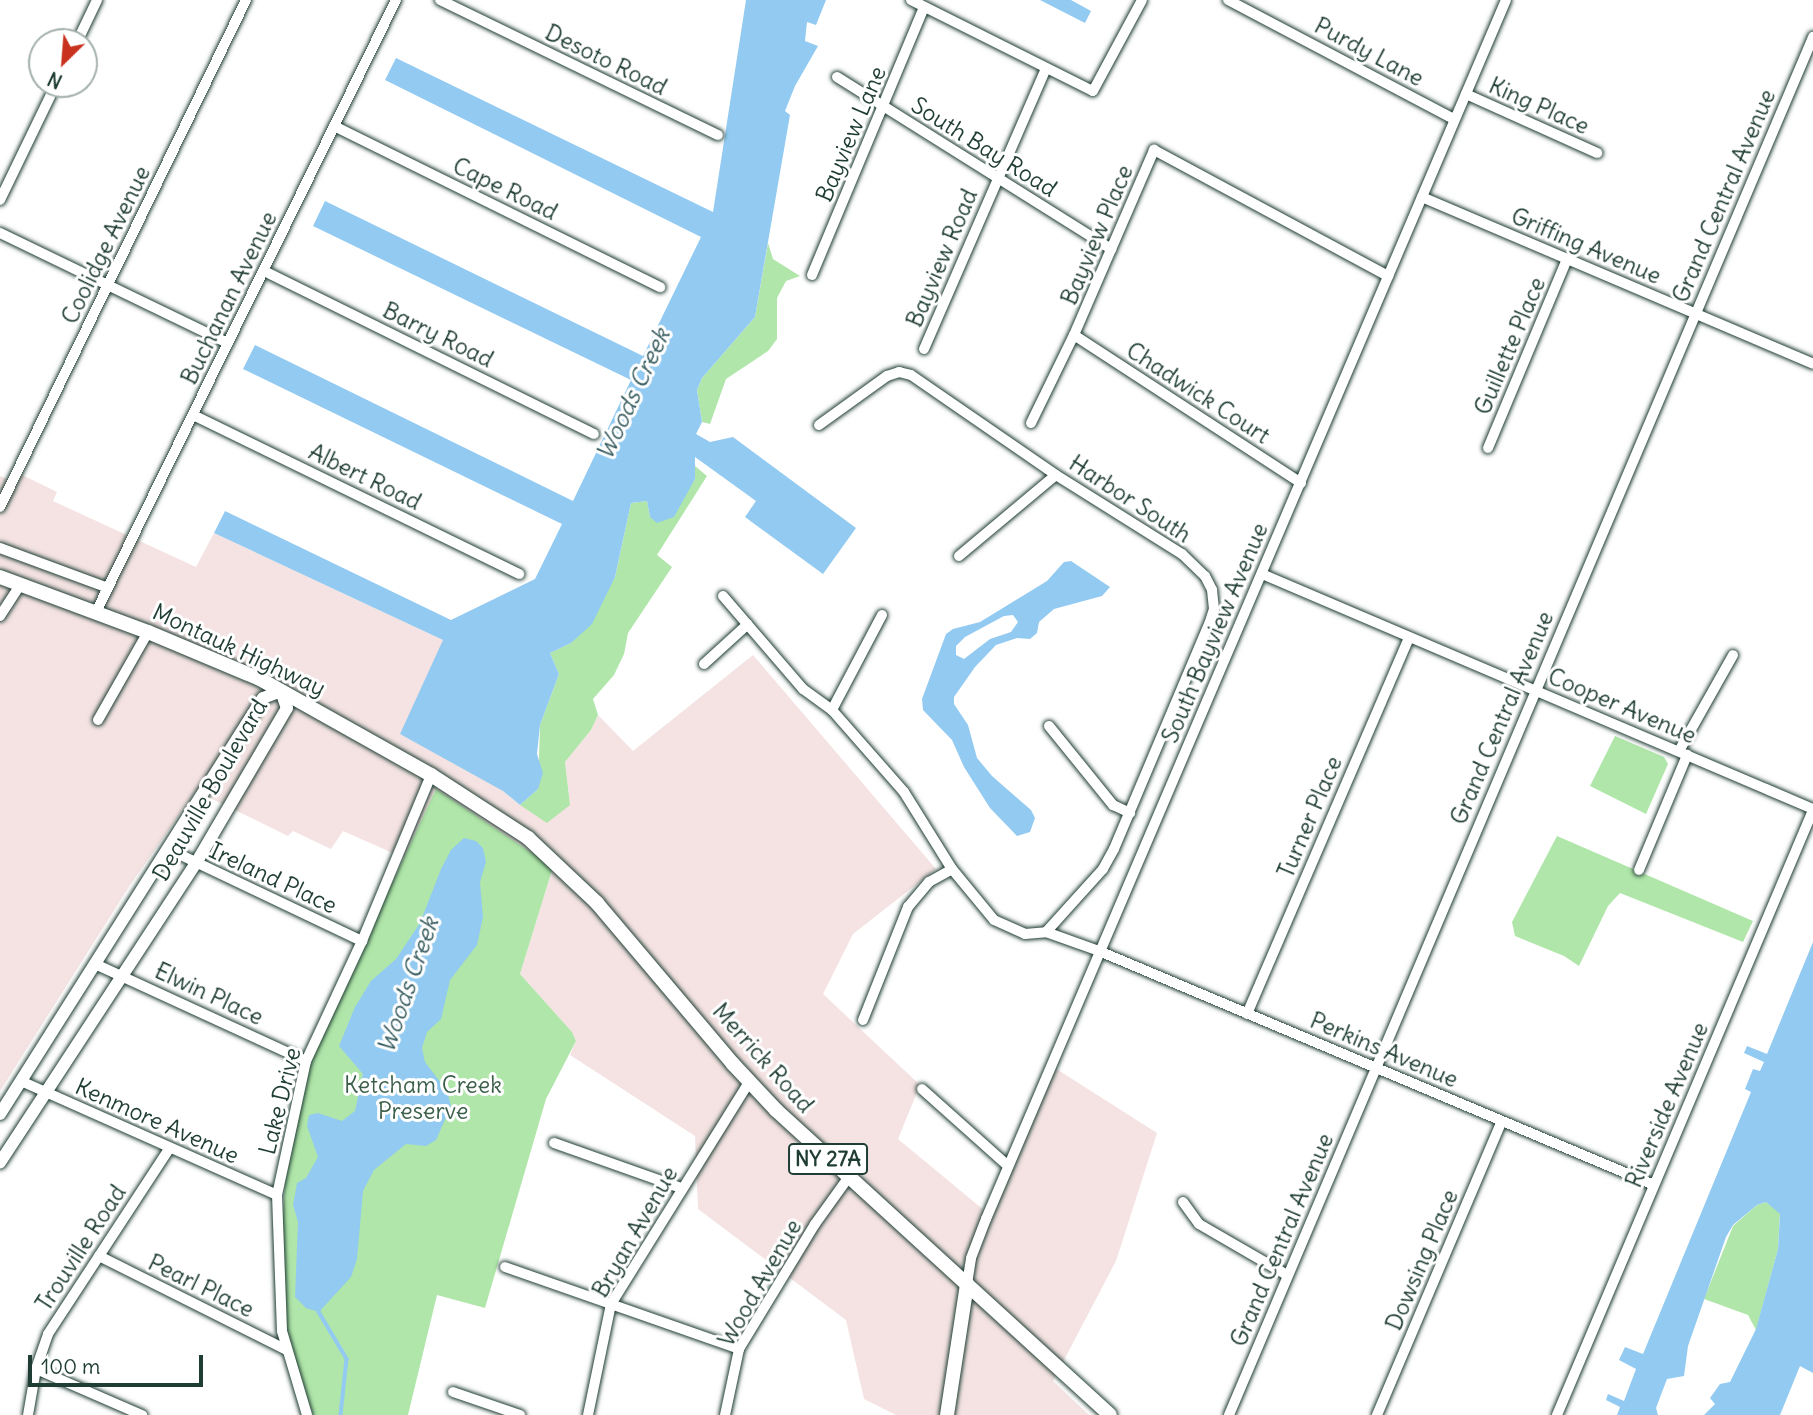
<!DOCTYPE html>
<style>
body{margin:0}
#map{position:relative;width:1813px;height:1415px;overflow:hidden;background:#fff;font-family:Delius,sans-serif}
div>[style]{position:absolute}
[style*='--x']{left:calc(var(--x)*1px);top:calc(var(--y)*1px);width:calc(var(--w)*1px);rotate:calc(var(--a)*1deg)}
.built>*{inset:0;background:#f4e3e2}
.green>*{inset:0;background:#b0e6a9}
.water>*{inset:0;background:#92caf1}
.stream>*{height:3.5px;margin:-1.75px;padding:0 1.75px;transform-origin:1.75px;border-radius:1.75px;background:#92caf1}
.roads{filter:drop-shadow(0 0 2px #1f3d34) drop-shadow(0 0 2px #1f3d34)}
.minor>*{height:10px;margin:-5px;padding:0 5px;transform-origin:5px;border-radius:5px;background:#fff}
.tertiary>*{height:12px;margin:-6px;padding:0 6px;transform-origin:6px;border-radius:6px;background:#fff}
.secondary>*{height:14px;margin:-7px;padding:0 7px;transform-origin:7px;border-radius:7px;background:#fff}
.primary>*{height:14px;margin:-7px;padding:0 7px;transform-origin:7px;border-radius:7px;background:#fff}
span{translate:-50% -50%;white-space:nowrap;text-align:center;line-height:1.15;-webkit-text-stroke:6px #fff;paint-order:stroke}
.shield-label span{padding:2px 5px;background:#fff;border:2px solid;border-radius:5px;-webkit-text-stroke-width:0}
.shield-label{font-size:21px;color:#1f3d34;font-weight:700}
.street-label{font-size:23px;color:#1f3d34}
.park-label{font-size:23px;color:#3c5f4b}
.water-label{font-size:24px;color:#3c6063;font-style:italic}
.north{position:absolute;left:28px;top:28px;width:70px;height:70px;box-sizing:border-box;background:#fff;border:2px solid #a5b1ae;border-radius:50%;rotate:205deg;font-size:19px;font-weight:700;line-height:28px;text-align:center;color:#1f3d34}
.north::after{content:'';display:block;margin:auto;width:24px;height:32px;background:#c8321e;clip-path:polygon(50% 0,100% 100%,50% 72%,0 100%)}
.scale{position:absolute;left:28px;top:1355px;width:175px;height:32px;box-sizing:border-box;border:4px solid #1f3d34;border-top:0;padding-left:9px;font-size:21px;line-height:24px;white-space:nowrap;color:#1f3d34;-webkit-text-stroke:5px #fff;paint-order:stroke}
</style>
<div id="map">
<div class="built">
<div style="clip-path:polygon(14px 471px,57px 492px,53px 501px,196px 567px,214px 533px,443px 640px,503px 791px,520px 805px,570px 805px,565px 762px,591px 730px,598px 715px,633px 751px,753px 655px,936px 869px,853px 934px,823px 994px,920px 1085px,898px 1139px,985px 1211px,1047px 1063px,1157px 1133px,1116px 1261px,1053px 1381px,1089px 1415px,896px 1415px,864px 1399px,846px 1320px,698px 1209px,695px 1136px,570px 1055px,576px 1041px,572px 1032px,520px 974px,553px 867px,436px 790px,404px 858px,343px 831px,331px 849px,293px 831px,288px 836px,196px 791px,130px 885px,0 1091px,0 476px,9px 480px)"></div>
</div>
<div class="green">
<div style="clip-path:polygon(768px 243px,773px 259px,800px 276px,786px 281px,777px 298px,777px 339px,768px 351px,726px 379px,710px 424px,702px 422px,697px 390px,702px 378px,755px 317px)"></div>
<div style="clip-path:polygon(695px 466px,707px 476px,657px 555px,672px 567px,628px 633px,624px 654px,614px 675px,593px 699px,598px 715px,591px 730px,565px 762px,570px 805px,547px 823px,520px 805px,538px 789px,540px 725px,559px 674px,550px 653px,571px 643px,615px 577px,631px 503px,647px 501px,650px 517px,695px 480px)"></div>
<div style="clip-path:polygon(1615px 736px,1664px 757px,1668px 764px,1646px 814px,1590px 786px)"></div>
<div style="clip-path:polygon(436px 789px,553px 867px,520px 974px,572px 1032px,576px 1041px,546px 1099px,485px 1308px,437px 1295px,408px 1415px,313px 1415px,284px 1326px,281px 1254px,285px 1183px,310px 1059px)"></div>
<div style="clip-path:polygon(1557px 836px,1753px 921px,1743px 942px,1620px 893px,1608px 906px,1579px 966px,1564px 956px,1515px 936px,1512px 922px)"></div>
<div style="clip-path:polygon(1766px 1202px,1780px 1213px,1778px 1249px,1756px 1330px,1748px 1315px,1704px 1299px,1733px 1226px,1757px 1205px)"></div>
</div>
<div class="water">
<div style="clip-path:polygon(746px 0,826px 0,816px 25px,807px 22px,805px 41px,818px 46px,795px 86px,785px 111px,790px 115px,755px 317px,702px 378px,697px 390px,702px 422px,696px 434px,710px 442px,733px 437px,856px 528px,823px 574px,745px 517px,756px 501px,695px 457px,695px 479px,674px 517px,657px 523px,650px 517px,647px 501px,631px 503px,615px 577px,592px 624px,571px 643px,550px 653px,559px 674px,540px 725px,537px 754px,543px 773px,538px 789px,520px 805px,503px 791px,400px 734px,443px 640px,214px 533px,225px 511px,451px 620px,535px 579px,562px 524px,243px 369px,255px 345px,573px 501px,631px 380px,313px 226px,325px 201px,643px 356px,701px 237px,385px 80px,396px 58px,713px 212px)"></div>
<div style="clip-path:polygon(1040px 0,1071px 0,1091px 11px,1085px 23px)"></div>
<div style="clip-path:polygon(evenodd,1071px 561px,1110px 587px,1102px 596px,1054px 609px,1039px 622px,1037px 633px,1030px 639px,1017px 638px,996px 645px,975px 667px,954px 697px,954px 704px,968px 725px,977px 758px,992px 776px,1031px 810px,1035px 818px,1030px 832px,1017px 836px,990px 808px,964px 767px,952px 740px,923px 710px,922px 699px,946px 634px,953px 629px,980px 622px,1047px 581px,1064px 562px,1071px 561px,1013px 615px,1018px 622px,1011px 632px,990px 639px,964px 659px,956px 655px,956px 646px,965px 637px,1004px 616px,1013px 615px)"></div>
<div style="clip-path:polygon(464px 838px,476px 841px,483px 848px,486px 862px,480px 882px,483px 917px,477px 945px,450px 980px,441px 1019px,427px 1032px,422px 1048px,425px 1062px,447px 1091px,451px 1106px,436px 1140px,426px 1146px,406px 1144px,374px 1170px,363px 1191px,357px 1259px,351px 1277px,319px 1312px,306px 1308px,295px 1297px,298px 1222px,293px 1205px,297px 1183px,306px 1178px,318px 1157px,307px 1126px,309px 1115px,318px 1113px,342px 1121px,355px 1111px,363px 1074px,339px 1046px,355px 1007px,371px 981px,396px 959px,420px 923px,441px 869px,451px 850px)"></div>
<div style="clip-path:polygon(1813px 942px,1813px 1373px,1800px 1366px,1780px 1415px,1704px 1415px,1715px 1404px,1710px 1398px,1720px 1384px,1730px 1382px,1756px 1329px,1778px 1249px,1780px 1214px,1766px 1202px,1757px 1205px,1733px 1225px,1726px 1237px,1688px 1346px,1684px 1376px,1667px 1379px,1656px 1408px,1658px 1415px,1617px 1415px,1620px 1407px,1606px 1400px,1608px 1394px,1624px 1401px,1636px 1369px,1619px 1360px,1625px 1347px,1643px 1354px,1751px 1092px,1745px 1089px,1753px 1069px,1760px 1071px,1764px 1062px,1744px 1053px,1747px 1046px,1767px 1054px)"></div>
</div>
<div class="stream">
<div style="--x:320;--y:1307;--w:5;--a:101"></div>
<div style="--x:319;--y:1312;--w:55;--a:59.2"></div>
<div style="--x:347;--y:1359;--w:56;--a:96.1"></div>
</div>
<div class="roads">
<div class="minor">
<div style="--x:440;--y:0;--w:309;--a:25.9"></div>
<div style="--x:911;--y:0;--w:203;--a:26.6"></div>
<div style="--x:1093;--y:91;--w:103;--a:-61.7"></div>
<div style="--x:1228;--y:0;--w:255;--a:27.8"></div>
<div style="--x:77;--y:42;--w:47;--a:-64.5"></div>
<div style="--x:837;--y:77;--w:324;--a:32.1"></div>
<div style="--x:1466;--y:94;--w:144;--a:24.2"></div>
<div style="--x:334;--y:126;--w:364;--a:26.3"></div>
<div style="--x:1422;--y:197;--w:425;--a:23.1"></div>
<div style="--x:0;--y:200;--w:129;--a:-64.2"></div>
<div style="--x:0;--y:233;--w:253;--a:25.8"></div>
<div style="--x:264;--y:271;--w:368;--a:26.3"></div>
<div style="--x:812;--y:275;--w:290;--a:-67.3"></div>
<div style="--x:1074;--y:335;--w:271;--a:33.1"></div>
<div style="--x:924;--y:349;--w:306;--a:-66.5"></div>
<div style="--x:193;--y:415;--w:363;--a:26"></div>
<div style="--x:1031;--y:423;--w:98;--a:-64"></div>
<div style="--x:1074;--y:335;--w:202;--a:-66.6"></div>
<div style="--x:1154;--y:150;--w:266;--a:28.3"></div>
<div style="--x:819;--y:425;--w:84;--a:-35.8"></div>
<div style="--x:887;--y:376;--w:13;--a:-18"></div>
<div style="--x:899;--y:372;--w:12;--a:14"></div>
<div style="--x:911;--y:375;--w:176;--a:34.6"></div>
<div style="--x:1056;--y:475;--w:149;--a:32.1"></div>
<div style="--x:1182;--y:554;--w:32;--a:44"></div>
<div style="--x:1205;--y:576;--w:16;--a:63"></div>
<div style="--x:1212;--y:590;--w:19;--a:84"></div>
<div style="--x:1214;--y:609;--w:16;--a:108"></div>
<div style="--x:1209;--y:624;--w:244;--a:112.9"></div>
<div style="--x:1114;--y:849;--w:23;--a:119"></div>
<div style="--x:1103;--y:869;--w:85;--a:132.1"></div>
<div style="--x:1488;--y:448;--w:205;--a:-67.3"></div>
<div style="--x:0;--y:507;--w:564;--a:-64.12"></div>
<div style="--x:0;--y:548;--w:115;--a:20.3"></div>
<div style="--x:959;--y:556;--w:126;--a:-39.9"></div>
<div style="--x:1262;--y:574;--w:599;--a:23.1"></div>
<div style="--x:723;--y:596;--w:123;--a:49.3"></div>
<div style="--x:803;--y:689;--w:36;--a:36"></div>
<div style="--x:96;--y:612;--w:682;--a:-63.89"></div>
<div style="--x:882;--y:615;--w:107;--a:117.8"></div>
<div style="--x:832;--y:710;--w:109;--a:48.7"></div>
<div style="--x:904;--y:792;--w:91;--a:58.1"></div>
<div style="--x:952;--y:869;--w:66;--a:50.5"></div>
<div style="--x:994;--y:920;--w:34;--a:24"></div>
<div style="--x:1025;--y:934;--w:21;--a:-5"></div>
<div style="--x:1046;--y:932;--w:56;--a:19.7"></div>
<div style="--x:1099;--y:951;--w:602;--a:22.86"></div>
<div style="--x:0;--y:616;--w:38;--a:-57"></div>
<div style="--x:704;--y:664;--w:59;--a:-42.3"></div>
<div style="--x:98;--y:720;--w:101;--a:-60.4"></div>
<div style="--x:1049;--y:726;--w:102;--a:51"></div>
<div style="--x:1113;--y:805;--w:19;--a:25"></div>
<div style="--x:1679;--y:751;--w:110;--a:-60.6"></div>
<div style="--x:168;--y:849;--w:215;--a:25.4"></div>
<div style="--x:1639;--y:870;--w:125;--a:-67.3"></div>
<div style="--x:95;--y:964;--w:232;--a:24.7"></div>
<div style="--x:1247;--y:1014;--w:410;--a:-66.7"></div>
<div style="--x:863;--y:1020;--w:122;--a:-68.3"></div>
<div style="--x:908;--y:907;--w:33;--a:-50"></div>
<div style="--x:929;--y:882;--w:26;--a:-29"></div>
<div style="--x:21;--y:1081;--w:280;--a:24"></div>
<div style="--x:922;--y:1089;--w:115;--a:41.8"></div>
<div style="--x:554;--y:1143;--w:135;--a:19.5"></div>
<div style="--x:1183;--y:1202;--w:27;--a:54"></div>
<div style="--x:1199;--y:1224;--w:102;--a:30.1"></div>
<div style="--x:99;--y:1256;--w:210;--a:26.6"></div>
<div style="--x:505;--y:1267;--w:248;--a:19.3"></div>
<div style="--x:967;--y:1284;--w:26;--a:-81"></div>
<div style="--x:971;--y:1258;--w:42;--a:-69"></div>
<div style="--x:986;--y:1219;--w:1325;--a:-66.9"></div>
<div style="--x:36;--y:1369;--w:116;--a:23.5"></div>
<div style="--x:453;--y:1392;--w:71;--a:18.9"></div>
<div style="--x:28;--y:1415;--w:47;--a:-80.1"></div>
<div style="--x:36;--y:1369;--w:37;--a:-71"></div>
<div style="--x:48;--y:1334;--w:221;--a:-56.8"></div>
<div style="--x:307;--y:1415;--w:88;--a:-106.6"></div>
<div style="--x:282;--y:1331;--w:136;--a:-92.1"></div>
<div style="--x:277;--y:1195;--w:137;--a:-77.8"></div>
<div style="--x:306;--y:1061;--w:132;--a:-65"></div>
<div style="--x:362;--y:941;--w:180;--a:-67.4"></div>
<div style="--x:588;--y:1415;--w:113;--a:-78.3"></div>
<div style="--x:611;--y:1304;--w:261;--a:-58.1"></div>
<div style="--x:725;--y:1415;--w:67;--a:-78"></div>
<div style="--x:739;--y:1349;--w:146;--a:-58.7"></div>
<div style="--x:815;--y:1224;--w:57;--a:-54.3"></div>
<div style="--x:1229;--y:1415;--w:1497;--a:-67.03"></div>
<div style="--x:1377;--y:1415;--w:319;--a:-67"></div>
<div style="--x:1557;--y:1415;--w:657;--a:-67.06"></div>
</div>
<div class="tertiary">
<div style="--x:0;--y:1114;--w:492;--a:-57.7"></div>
<div style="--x:263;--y:698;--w:19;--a:-21"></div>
<div style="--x:281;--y:691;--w:18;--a:71"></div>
<div style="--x:287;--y:708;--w:180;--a:120.4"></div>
<div style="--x:196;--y:863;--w:358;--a:123.2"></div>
</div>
<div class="secondary">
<div style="--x:947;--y:1415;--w:133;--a:-81.3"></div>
</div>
<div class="primary">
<div style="--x:0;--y:577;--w:158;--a:20.4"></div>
<div style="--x:148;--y:632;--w:121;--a:22.8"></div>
<div style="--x:260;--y:679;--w:196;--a:29.3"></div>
<div style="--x:431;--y:775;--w:116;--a:33"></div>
<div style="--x:528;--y:838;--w:95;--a:43.3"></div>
<div style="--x:597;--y:903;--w:211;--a:49.8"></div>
<div style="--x:733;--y:1064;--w:63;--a:46.9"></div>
<div style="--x:776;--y:1110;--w:452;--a:42.4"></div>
</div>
</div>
<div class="shield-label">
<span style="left:828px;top:1159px">NY 27A</span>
</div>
<div class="street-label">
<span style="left:1369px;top:52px;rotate:28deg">Purdy Lane</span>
<span style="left:606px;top:60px;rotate:26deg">Desoto Road</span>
<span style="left:1539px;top:106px;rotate:24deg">King Place</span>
<span style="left:851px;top:134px;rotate:-67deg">Bayview Lane</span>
<span style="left:984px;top:147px;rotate:32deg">South Bay Road</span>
<span style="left:505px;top:189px;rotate:26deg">Cape Road</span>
<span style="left:1724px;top:196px;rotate:-67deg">Grand Central Avenue</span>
<span style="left:1097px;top:235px;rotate:-67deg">Bayview Place</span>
<span style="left:106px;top:245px;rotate:-64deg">Coolidge Avenue</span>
<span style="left:1586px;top:246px;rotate:23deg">Griffing Avenue</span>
<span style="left:942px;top:258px;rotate:-67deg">Bayview Road</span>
<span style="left:229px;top:298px;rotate:-64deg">Buchanan Avenue</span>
<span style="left:438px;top:335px;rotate:26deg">Barry Road</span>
<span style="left:1510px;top:346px;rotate:-67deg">Guillette Place</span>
<span style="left:1198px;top:393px;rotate:33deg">Chadwick Court</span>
<span style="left:365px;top:477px;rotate:26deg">Albert Road</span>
<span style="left:1130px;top:499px;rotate:33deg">Harbor South</span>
<span style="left:1215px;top:633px;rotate:-67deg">South Bayview Avenue</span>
<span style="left:239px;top:650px;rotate:25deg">Montauk Highway</span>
<span style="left:1622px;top:706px;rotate:23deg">Cooper Avenue</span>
<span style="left:1502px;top:718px;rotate:-67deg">Grand Central Avenue</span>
<span style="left:210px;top:790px;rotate:-60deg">Deauville Boulevard</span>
<span style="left:1310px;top:817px;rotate:-67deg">Turner Place</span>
<span style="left:273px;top:878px;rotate:25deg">Ireland Place</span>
<span style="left:209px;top:994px;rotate:25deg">Elwin Place</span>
<span style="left:1384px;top:1050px;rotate:23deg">Perkins Avenue</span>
<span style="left:763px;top:1058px;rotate:48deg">Merrick Road</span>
<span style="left:280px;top:1101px;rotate:-76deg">Lake Drive</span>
<span style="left:1667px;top:1105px;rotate:-67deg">Riverside Avenue</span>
<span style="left:157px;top:1121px;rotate:24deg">Kenmore Avenue</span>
<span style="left:635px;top:1232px;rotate:-60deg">Bryan Avenue</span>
<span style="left:1282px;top:1240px;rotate:-67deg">Grand Central Avenue</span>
<span style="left:81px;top:1248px;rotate:-57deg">Trouville Road</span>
<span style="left:1422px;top:1260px;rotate:-67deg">Dowsing Place</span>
<span style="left:760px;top:1283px;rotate:-60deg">Wood Avenue</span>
<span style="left:201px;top:1286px;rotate:26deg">Pearl Place</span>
</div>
<div class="park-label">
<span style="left:423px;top:1098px">Ketcham Creek<br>Preserve</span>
</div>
<div class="water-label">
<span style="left:633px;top:394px;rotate:-65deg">Woods Creek</span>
<span style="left:408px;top:985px;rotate:-71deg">Woods Creek</span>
</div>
<div class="north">N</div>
<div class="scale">100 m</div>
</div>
